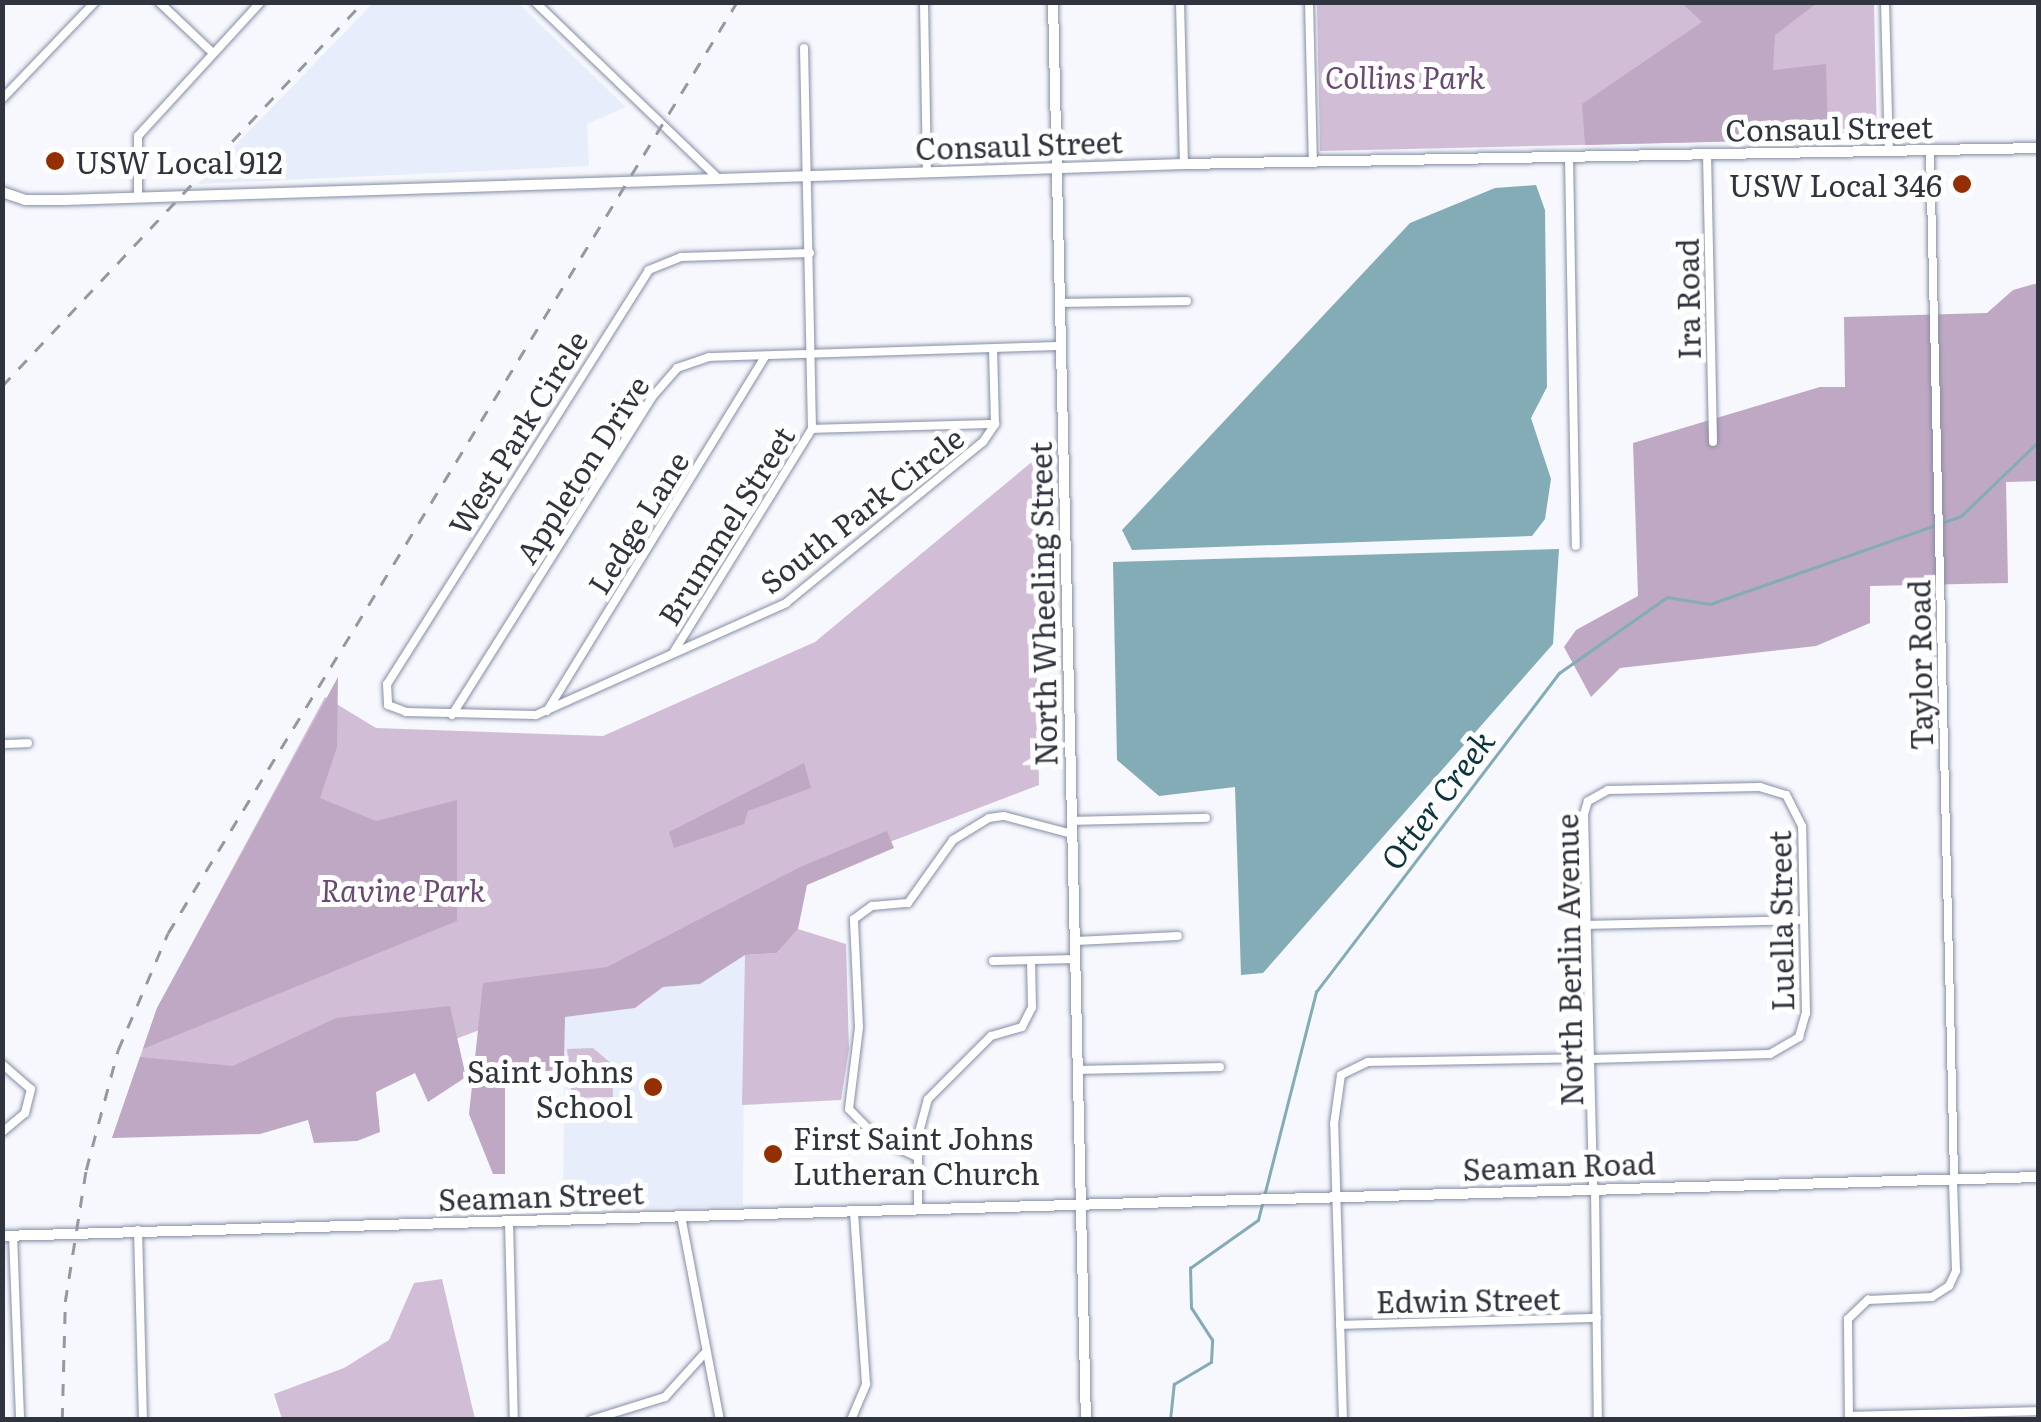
<!DOCTYPE html>
<style>
body{margin:0}
#map{position:relative;width:2041px;height:1422px;overflow:hidden;background:#f6f8fd;font-family:Literata,serif}
div>[style]{position:absolute}
[style*='--x']{left:calc(var(--x)*1px);top:calc(var(--y)*1px);width:calc(var(--w)*1px);rotate:calc(var(--a)*1deg)}
.built>*{inset:0;background:#e7edfa}
.green>*{inset:0;background:#d1bed6}
.forest>*{inset:0;background:#bfa8c4}
.water>*{inset:0;background:#83acb6}
.stream>*{height:2.5px;margin:-1.25px;padding:0 1.25px;transform-origin:1.25px;border-radius:1.25px;background:#83acb6}
.roads{filter:drop-shadow(0 0 2px #848ea5) drop-shadow(0 0 2px #848ea5)}
.street>*{height:8px;margin:-4px;padding:0 4px;transform-origin:4px;border-radius:4px;background:#fff}
.secondary>*{height:10px;margin:-5px;padding:0 5px;transform-origin:5px;border-radius:5px;background:#fff}
.rail>*{height:2.5px;margin-top:-1.25px;transform-origin:0;background:repeating-linear-gradient(90deg,#95989f 0 12px,transparent 0 24px)}
.dots>*{width:28px;height:28px;translate:-50% -50%;box-sizing:border-box;border:5px solid #fff;border-radius:50%}
span{translate:-50% -50%;white-space:nowrap;text-align:center;line-height:1.15;-webkit-text-stroke:10px #fff;paint-order:stroke}
.park-label{font-size:30px;color:#6a4972;font-style:italic}
.street-label{font-size:30px;color:#30343e}
.poi-label{font-size:30px;color:#30343e}
.left{translate:0 -50%;text-align:left}
.right{translate:-100% -50%;text-align:right}
.water-label{font-size:32px;color:#0c343c;font-style:italic}
.frame{position:absolute;inset:0;border:5px solid #30343e;pointer-events:none}
</style>
<div id="map">
<div class="built">
<div style="clip-path:polygon(374px 2px,518px 3px,626px 107px,587px 124px,589px 166px,198px 184px)"></div>
<div style="clip-path:polygon(745px 955px,743px 1206px,563px 1209px,565px 1017px,635px 1008px,663px 987px,700px 984px)"></div>
</div>
<div class="green">
<div style="clip-path:polygon(1317px 3px,1874px 3px,1877px 138px,1320px 151px)"></div>
<div style="clip-path:polygon(1033px 461px,1039px 785px,819px 869px,572px 995px,241px 1120px,112px 1138px,157px 1008px,325px 697px,376px 728px,603px 736px,815px 642px)"></div>
<div style="clip-path:polygon(798px 929px,846px 944px,849px 1049px,841px 1100px,742px 1105px,745px 955px,777px 953px)"></div>
<div style="clip-path:polygon(593px 1048px,612px 1064px,613px 1097px,572px 1098px,567px 1049px)"></div>
<div style="clip-path:polygon(442px 1279px,475px 1419px,282px 1419px,274px 1394px,344px 1368px,389px 1340px,414px 1283px)"></div>
</div>
<div class="forest">
<div style="clip-path:polygon(1682px 3px,1817px 3px,1775px 35px,1773px 70px,1826px 64px,1828px 139px,1585px 145px,1582px 104px,1702px 22px)"></div>
<div style="clip-path:polygon(2038px 283px,2038px 481px,2006px 482px,2008px 583px,1870px 586px,1870px 623px,1816px 646px,1620px 668px,1591px 697px,1564px 647px,1576px 630px,1638px 596px,1633px 443px,1820px 387px,1845px 387px,1844px 317px,1987px 313px,2013px 290px)"></div>
<div style="clip-path:polygon(338px 677px,337px 747px,320px 798px,376px 821px,457px 800px,457px 921px,143px 1049px,157px 1008px)"></div>
<div style="clip-path:polygon(804px 763px,811px 788px,748px 811px,744px 824px,674px 848px,669px 832px)"></div>
<div style="clip-path:polygon(887px 831px,894px 848px,807px 885px,798px 929px,777px 953px,745px 955px,700px 984px,663px 987px,635px 1008px,565px 1017px,564px 1069px,505px 1076px,505px 1174px,493px 1174px,469px 1114px,483px 983px,607px 967px,800px 867px)"></div>
<div style="clip-path:polygon(450px 1006px,466px 1077px,428px 1102px,415px 1073px,376px 1092px,380px 1132px,357px 1141px,314px 1143px,308px 1120px,260px 1134px,112px 1138px,140px 1057px,233px 1066px,336px 1018px)"></div>
</div>
<div class="water">
<div style="clip-path:polygon(1536px 185px,1545px 210px,1547px 387px,1531px 418px,1551px 479px,1545px 519px,1532px 536px,1132px 550px,1122px 530px,1410px 223px,1495px 188px)"></div>
<div style="clip-path:polygon(1559px 549px,1553px 644px,1263px 973px,1241px 975px,1235px 787px,1159px 796px,1117px 760px,1113px 562px)"></div>
</div>
<div class="stream">
<div style="--x:1264;--y:1196;--w:211;--a:-75.7"></div>
<div style="--x:1316;--y:992;--w:401;--a:-52.7"></div>
<div style="--x:1559;--y:673;--w:132;--a:-35.1"></div>
<div style="--x:1667;--y:597;--w:44;--a:9.2"></div>
<div style="--x:1710;--y:604;--w:266;--a:-19.3"></div>
<div style="--x:1961;--y:516;--w:107;--a:-43.9"></div>
<div style="--x:1170;--y:1420;--w:36;--a:-84"></div>
<div style="--x:1174;--y:1384;--w:43;--a:-30.7"></div>
<div style="--x:1211;--y:1362;--w:22;--a:-87"></div>
<div style="--x:1212;--y:1340;--w:38;--a:-123"></div>
<div style="--x:1191;--y:1308;--w:40;--a:-91.4"></div>
<div style="--x:1190;--y:1268;--w:83;--a:-35.2"></div>
<div style="--x:1258;--y:1220;--w:16;--a:-76"></div>
</div>
<div class="roads">
<div class="street">
<div style="--x:159;--y:2;--w:74;--a:43.4"></div>
<div style="--x:535;--y:2;--w:255;--a:43.9"></div>
<div style="--x:924;--y:2;--w:171;--a:89"></div>
<div style="--x:1180;--y:2;--w:162;--a:88.6"></div>
<div style="--x:1309;--y:2;--w:160;--a:88.6"></div>
<div style="--x:1885;--y:2;--w:149;--a:88.5"></div>
<div style="--x:2;--y:99;--w:134;--a:-46.2"></div>
<div style="--x:1930;--y:150;--w:1029;--a:88.66"></div>
<div style="--x:1707;--y:154;--w:288;--a:88.8"></div>
<div style="--x:1569;--y:157;--w:389;--a:89"></div>
<div style="--x:138;--y:198;--w:62;--a:-90"></div>
<div style="--x:138;--y:136;--w:182;--a:-47.5"></div>
<div style="--x:810;--y:253;--w:129;--a:178.2"></div>
<div style="--x:681;--y:257;--w:35;--a:158"></div>
<div style="--x:649;--y:270;--w:490;--a:122.3"></div>
<div style="--x:387;--y:684;--w:21;--a:87"></div>
<div style="--x:388;--y:705;--w:19;--a:21"></div>
<div style="--x:406;--y:712;--w:130;--a:1.3"></div>
<div style="--x:536;--y:715;--w:274;--a:-24.1"></div>
<div style="--x:786;--y:603;--w:254;--a:-39.3"></div>
<div style="--x:983;--y:442;--w:22;--a:-56"></div>
<div style="--x:995;--y:424;--w:75;--a:-91.5"></div>
<div style="--x:1060;--y:303;--w:127;--a:-0.9"></div>
<div style="--x:812;--y:429;--w:183;--a:-1.6"></div>
<div style="--x:673;--y:653;--w:264;--a:-58.2"></div>
<div style="--x:812;--y:429;--w:381;--a:-91.2"></div>
<div style="--x:547;--y:711;--w:417;--a:-58.4"></div>
<div style="--x:452;--y:715;--w:377;--a:-57.8"></div>
<div style="--x:653;--y:396;--w:37;--a:-49"></div>
<div style="--x:677;--y:368;--w:34;--a:-19"></div>
<div style="--x:709;--y:357;--w:352;--a:-1.8"></div>
<div style="--x:2;--y:744;--w:26;--a:-2"></div>
<div style="--x:1072;--y:821;--w:134;--a:-1.3"></div>
<div style="--x:1587;--y:925;--w:217;--a:-1.3"></div>
<div style="--x:1076;--y:941;--w:102;--a:-2.8"></div>
<div style="--x:993;--y:961;--w:83;--a:-1.4"></div>
<div style="--x:1591;--y:1059;--w:179;--a:-1.6"></div>
<div style="--x:1770;--y:1054;--w:34;--a:-30"></div>
<div style="--x:1799;--y:1037;--w:25;--a:-74"></div>
<div style="--x:1806;--y:1013;--w:187;--a:-91.2"></div>
<div style="--x:1802;--y:826;--w:35;--a:-117"></div>
<div style="--x:1786;--y:795;--w:27;--a:-163"></div>
<div style="--x:1760;--y:787;--w:152;--a:178.9"></div>
<div style="--x:1608;--y:790;--w:23;--a:151"></div>
<div style="--x:1588;--y:801;--w:14;--a:107"></div>
<div style="--x:1584;--y:814;--w:374;--a:88.6"></div>
<div style="--x:2;--y:1064;--w:38;--a:41"></div>
<div style="--x:31;--y:1089;--w:25;--a:104"></div>
<div style="--x:25;--y:1113;--w:30;--a:140"></div>
<div style="--x:1078;--y:1070;--w:142;--a:-1.2"></div>
<div style="--x:917;--y:1157;--w:44;--a:-154.6"></div>
<div style="--x:877;--y:1138;--w:40;--a:-134"></div>
<div style="--x:849;--y:1109;--w:83;--a:-83"></div>
<div style="--x:859;--y:1027;--w:108;--a:-92.7"></div>
<div style="--x:854;--y:919;--w:22;--a:-36"></div>
<div style="--x:872;--y:906;--w:36;--a:-5"></div>
<div style="--x:908;--y:903;--w:77;--a:-54.5"></div>
<div style="--x:953;--y:840;--w:42;--a:-31.4"></div>
<div style="--x:989;--y:818;--w:15;--a:-8"></div>
<div style="--x:1004;--y:816;--w:70;--a:14.8"></div>
<div style="--x:1595;--y:1188;--w:232;--a:89.3"></div>
<div style="--x:918;--y:1210;--w:74;--a:-90"></div>
<div style="--x:918;--y:1136;--w:38;--a:-75"></div>
<div style="--x:928;--y:1099;--w:89;--a:-45"></div>
<div style="--x:991;--y:1036;--w:32;--a:-16"></div>
<div style="--x:1022;--y:1027;--w:22;--a:-63"></div>
<div style="--x:1032;--y:1007;--w:46;--a:-91.2"></div>
<div style="--x:681;--y:1216;--w:208;--a:79.2"></div>
<div style="--x:509;--y:1221;--w:199;--a:88.6"></div>
<div style="--x:138;--y:1230;--w:190;--a:88.5"></div>
<div style="--x:13;--y:1235;--w:185;--a:87.8"></div>
<div style="--x:1340;--y:1325;--w:257;--a:-1.6"></div>
<div style="--x:1849;--y:1416;--w:189;--a:-1.5"></div>
<div style="--x:591;--y:1420;--w:77;--a:-17.3"></div>
<div style="--x:665;--y:1397;--w:58;--a:-47.8"></div>
<div style="--x:851;--y:1420;--w:39;--a:-67"></div>
<div style="--x:866;--y:1384;--w:173;--a:-94"></div>
<div style="--x:1343;--y:1420;--w:296;--a:-91.7"></div>
<div style="--x:1334;--y:1124;--w:49;--a:-81.9"></div>
<div style="--x:1341;--y:1075;--w:30;--a:-26"></div>
<div style="--x:1368;--y:1062;--w:222;--a:-1"></div>
<div style="--x:1849;--y:1420;--w:101;--a:-90.6"></div>
<div style="--x:1848;--y:1319;--w:28;--a:-44"></div>
<div style="--x:1868;--y:1300;--w:64;--a:-2.7"></div>
<div style="--x:1932;--y:1297;--w:20;--a:-33"></div>
<div style="--x:1949;--y:1286;--w:17;--a:-65"></div>
<div style="--x:1956;--y:1271;--w:92;--a:-91.9"></div>
</div>
<div class="secondary">
<div style="--x:1053;--y:2;--w:1418;--a:88.67"></div>
<div style="--x:2;--y:192;--w:24;--a:19"></div>
<div style="--x:25;--y:200;--w:39;--a:0"></div>
<div style="--x:64;--y:200;--w:1121;--a:-1.84"></div>
<div style="--x:1184;--y:164;--w:854;--a:-1.07"></div>
<div style="--x:2;--y:1236;--w:2037;--a:-1.66"></div>
</div>
</div>
<div class="rail">
<div style="--x:2;--y:386;--w:527;--a:-46.77"></div>
<div style="--x:62;--y:1420;--w:118;--a:-88.5"></div>
<div style="--x:65;--y:1302;--w:134;--a:-81"></div>
<div style="--x:86;--y:1170;--w:124;--a:-75.1"></div>
<div style="--x:118;--y:1050;--w:127;--a:-66.9"></div>
<div style="--x:168;--y:933;--w:1091;--a:-58.57"></div>
</div>
<div class="dots">
<div style="left:55px;top:161px;background:#942f04"></div>
<div style="left:1962px;top:184px;background:#942f04"></div>
<div style="left:653px;top:1087px;background:#942f04"></div>
<div style="left:773px;top:1154px;background:#942f04"></div>
</div>
<div class="park-label">
<span style="left:1405px;top:76px">Collins Park</span>
<span style="left:403px;top:889px">Ravine Park</span>
</div>
<div class="street-label">
<span style="left:1829px;top:127px;rotate:-1deg">Consaul Street</span>
<span style="left:1019px;top:144px;rotate:-2deg">Consaul Street</span>
<span style="left:1687px;top:299px;rotate:-91deg">Ira Road</span>
<span style="left:517px;top:432px;rotate:-58deg">West Park Circle</span>
<span style="left:581px;top:469px;rotate:-57deg">Appleton Drive</span>
<span style="left:861px;top:509px;rotate:-38deg">South Park Circle</span>
<span style="left:637px;top:522px;rotate:-58deg">Ledge Lane</span>
<span style="left:725px;top:525px;rotate:-58deg">Brummel Street</span>
<span style="left:1042px;top:604px;rotate:-91deg">North Wheeling Street</span>
<span style="left:1919px;top:665px;rotate:-91deg">Taylor Road</span>
<span style="left:1780px;top:921px;rotate:-91deg">Luella Street</span>
<span style="left:1568px;top:960px;rotate:-91deg">North Berlin Avenue</span>
<span style="left:1559px;top:1165px;rotate:-2deg">Seaman Road</span>
<span style="left:541px;top:1195px;rotate:-2deg">Seaman Street</span>
<span style="left:1468px;top:1299px;rotate:-1deg">Edwin Street</span>
</div>
<div class="poi-label">
<span class="left" style="left:75px;top:161px">USW Local 912</span>
<span class="right" style="left:1942px;top:184px">USW Local 346</span>
<span class="right" style="left:633px;top:1087px">Saint Johns<br>School</span>
<span class="left" style="left:793px;top:1154px">First Saint Johns<br>Lutheran Church</span>
</div>
<div class="water-label">
<span style="left:1436px;top:799px;rotate:-53deg">Otter Creek</span>
</div>
<div class="frame"></div>
</div>
